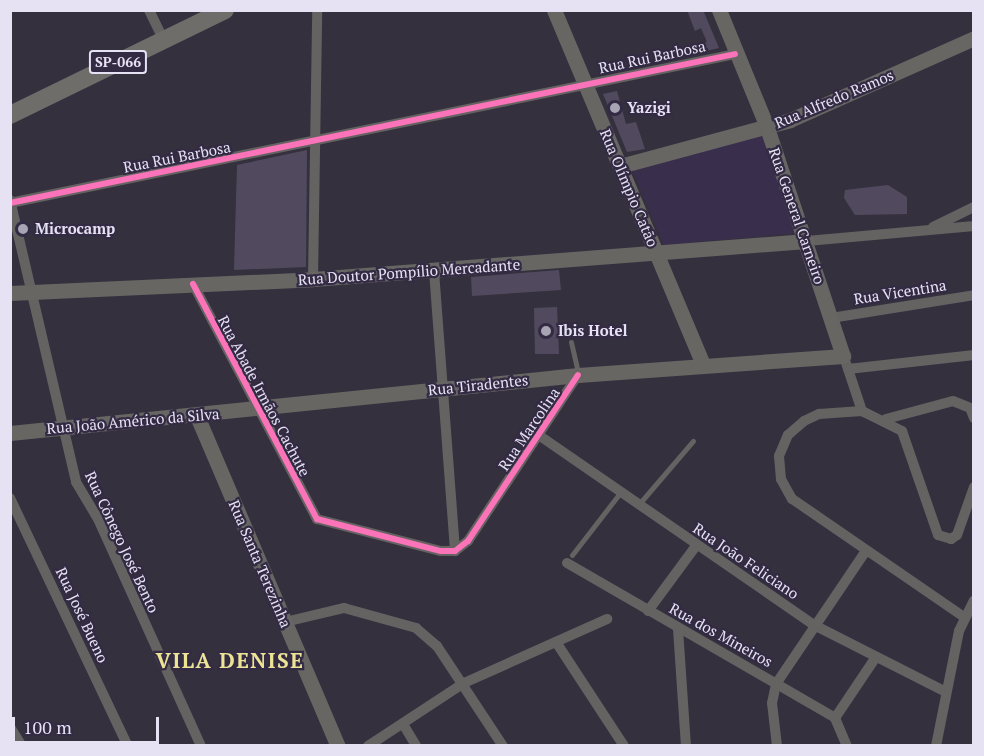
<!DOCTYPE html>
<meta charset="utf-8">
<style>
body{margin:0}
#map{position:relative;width:984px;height:756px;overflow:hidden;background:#35303e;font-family:"PT Serif",serif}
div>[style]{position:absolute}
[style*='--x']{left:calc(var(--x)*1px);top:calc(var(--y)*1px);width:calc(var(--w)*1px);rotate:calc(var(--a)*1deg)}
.built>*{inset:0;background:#392f4d}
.building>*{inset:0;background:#514a5e}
.lane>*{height:5px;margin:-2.5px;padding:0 2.5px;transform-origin:2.5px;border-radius:2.5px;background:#646362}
.street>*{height:10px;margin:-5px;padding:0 5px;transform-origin:5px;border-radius:5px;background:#646362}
.secondary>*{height:15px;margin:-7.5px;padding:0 7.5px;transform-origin:7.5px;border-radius:7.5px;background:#676663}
.primary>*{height:18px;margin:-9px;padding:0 9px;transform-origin:9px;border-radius:9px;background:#6f6d69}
.cycleway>*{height:6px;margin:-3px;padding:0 3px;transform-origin:3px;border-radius:3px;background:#fb73b8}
.dots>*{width:16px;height:16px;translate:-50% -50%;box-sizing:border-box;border:3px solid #332a44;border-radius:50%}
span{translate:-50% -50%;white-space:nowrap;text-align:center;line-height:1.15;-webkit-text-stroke:4.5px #332a44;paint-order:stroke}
.shield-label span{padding:2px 4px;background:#332a44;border:2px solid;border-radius:4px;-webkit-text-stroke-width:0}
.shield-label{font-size:14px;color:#e7e2f3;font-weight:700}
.street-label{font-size:15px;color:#e7e2f3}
.poi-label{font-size:15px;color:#e7e2f3;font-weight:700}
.left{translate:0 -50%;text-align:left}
.district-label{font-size:21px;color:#ede394;font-weight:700;letter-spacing:1.5px}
.frame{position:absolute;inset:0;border:12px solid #e7e2f3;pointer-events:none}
.scale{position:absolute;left:12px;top:717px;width:147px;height:27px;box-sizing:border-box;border:3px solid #e7e2f3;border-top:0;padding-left:8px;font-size:18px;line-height:21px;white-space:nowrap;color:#e7e2f3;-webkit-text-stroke:4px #332a44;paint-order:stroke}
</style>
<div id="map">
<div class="built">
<div style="clip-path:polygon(763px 134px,796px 233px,664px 245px,631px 167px)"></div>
</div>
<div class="building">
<div style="clip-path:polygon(687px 10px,703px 10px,719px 48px,688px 55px,686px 50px,707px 42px,701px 28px,695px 31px)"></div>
<div style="clip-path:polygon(617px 91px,626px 124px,636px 122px,645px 149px,627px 152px,603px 94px)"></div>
<div style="clip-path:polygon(307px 150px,306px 267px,234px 270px,237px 165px)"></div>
<div style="clip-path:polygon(888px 185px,907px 197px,907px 214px,855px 215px,844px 198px,845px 190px)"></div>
<div style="clip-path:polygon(559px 270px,561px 290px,472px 296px,471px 277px)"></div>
<div style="clip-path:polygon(557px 307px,559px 354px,535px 354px,534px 308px)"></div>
</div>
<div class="lane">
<div style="--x:571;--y:342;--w:31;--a:77"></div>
<div style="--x:639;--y:504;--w:83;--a:-49.4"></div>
<div style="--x:572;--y:555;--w:78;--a:-52.3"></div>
</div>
<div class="street">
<div style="--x:149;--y:10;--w:32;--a:64"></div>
<div style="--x:10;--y:200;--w:290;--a:76.8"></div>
<div style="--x:76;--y:482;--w:43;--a:59.3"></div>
<div style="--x:98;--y:519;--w:249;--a:65.6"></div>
<div style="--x:10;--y:203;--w:740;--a:-11.61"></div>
<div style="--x:933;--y:227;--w:46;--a:-26"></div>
<div style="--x:807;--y:241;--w:168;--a:-5.1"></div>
<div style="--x:434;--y:271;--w:281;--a:85.7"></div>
<div style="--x:313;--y:279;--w:269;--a:-89.1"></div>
<div style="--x:193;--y:284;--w:266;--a:62.2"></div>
<div style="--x:317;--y:519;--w:128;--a:14.5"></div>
<div style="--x:441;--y:551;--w:14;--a:0"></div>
<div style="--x:455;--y:551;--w:16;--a:-38"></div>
<div style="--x:468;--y:541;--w:199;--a:-56.5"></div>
<div style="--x:831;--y:318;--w:145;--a:-9.1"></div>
<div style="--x:846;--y:363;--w:51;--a:71.6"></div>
<div style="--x:848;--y:369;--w:127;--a:-6.3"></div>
<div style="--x:886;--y:419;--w:69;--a:-15"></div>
<div style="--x:953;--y:401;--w:18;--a:22"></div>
<div style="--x:970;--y:408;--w:11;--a:68"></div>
<div style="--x:540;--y:436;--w:333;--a:34.6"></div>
<div style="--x:814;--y:625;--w:148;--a:26.9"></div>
<div style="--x:10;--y:498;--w:275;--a:64.6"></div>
<div style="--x:567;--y:563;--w:310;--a:30"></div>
<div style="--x:835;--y:718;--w:30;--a:67"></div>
<div style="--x:648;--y:611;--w:81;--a:-53.6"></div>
<div style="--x:964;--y:617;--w:209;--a:-145.5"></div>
<div style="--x:792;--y:499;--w:23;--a:-119"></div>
<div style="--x:781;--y:479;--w:23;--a:-95"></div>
<div style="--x:779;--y:456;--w:23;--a:-67"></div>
<div style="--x:788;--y:435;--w:21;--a:-41"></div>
<div style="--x:804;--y:421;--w:17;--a:-25"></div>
<div style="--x:819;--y:414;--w:43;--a:-4"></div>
<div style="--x:862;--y:411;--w:45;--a:26.6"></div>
<div style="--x:902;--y:431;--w:110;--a:70.9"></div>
<div style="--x:938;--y:535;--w:14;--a:17"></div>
<div style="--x:951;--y:539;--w:7;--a:-34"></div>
<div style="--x:957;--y:535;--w:51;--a:-70.5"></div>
<div style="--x:285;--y:622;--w:61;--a:-13.3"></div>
<div style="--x:344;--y:608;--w:75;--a:15.5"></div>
<div style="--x:416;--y:628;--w:28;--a:41"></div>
<div style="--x:437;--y:646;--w:120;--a:56.6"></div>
<div style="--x:678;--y:629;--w:117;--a:86.1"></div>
<div style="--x:556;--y:642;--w:124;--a:56.8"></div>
<div style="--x:835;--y:718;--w:73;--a:-56.1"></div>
<div style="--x:403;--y:724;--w:26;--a:59"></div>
<div style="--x:10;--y:727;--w:22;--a:58"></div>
<div style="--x:368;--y:746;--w:115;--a:-33.3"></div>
<div style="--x:464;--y:683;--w:157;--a:-24.1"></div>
<div style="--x:777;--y:746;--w:43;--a:-96.6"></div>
<div style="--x:772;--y:703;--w:19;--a:-78"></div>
<div style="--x:776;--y:684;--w:159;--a:-56"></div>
<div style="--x:936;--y:746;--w:117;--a:-78.7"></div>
<div style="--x:959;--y:631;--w:34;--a:-64"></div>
</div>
<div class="secondary">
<div style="--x:554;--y:10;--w:385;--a:67.2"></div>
<div style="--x:620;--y:166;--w:176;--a:-15.1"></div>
<div style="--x:790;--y:120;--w:201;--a:-24"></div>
<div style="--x:10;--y:293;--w:303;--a:-2.6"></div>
<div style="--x:313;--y:279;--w:495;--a:-4.4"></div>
<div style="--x:197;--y:416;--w:359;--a:66.9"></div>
<div style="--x:10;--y:433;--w:571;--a:-5.83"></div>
<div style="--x:578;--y:375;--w:266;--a:-4.1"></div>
<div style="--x:843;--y:356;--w:241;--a:-108.4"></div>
<div style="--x:767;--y:127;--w:126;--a:-112.3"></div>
</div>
<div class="primary">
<div style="--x:10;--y:115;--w:239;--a:-26"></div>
</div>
<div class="cycleway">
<div style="--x:10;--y:203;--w:740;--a:-11.61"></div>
<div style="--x:193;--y:284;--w:266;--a:62.2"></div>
<div style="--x:317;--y:519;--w:128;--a:14.5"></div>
<div style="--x:441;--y:551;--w:14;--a:0"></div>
<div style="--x:455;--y:551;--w:16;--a:-38"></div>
<div style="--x:468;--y:541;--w:199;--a:-56.5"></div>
</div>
<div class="dots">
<div style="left:615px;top:108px;background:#a9a4b4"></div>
<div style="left:23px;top:229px;background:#a9a4b4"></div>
<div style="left:546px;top:331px;background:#a9a4b4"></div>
</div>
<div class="shield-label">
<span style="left:118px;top:62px">SP-066</span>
</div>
<div class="street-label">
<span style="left:652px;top:57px;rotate:-12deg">Rua Rui Barbosa</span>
<span style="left:834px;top:99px;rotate:-23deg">Rua Alfredo Ramos</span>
<span style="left:177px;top:157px;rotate:-11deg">Rua Rui Barbosa</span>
<span style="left:629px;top:188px;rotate:67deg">Rua Olímpio Catão</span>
<span style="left:797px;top:216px;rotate:71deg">Rua General Carneiro</span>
<span style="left:409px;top:272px;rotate:-4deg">Rua Doutor Pompílio Mercadante</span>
<span style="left:900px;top:292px;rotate:-9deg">Rua Vicentina</span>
<span style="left:478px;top:385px;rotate:-6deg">Rua Tiradentes</span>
<span style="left:264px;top:396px;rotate:62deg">Rua Abade Irmãos Cachute</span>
<span style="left:133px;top:421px;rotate:-5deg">Rua João Américo da Silva</span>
<span style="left:529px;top:429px;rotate:-56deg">Rua Marcolina</span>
<span style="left:122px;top:542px;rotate:65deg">Rua Cônego José Bento</span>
<span style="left:746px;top:561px;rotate:34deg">Rua João Feliciano</span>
<span style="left:260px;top:564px;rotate:67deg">Rua Santa Terezinha</span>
<span style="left:82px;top:615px;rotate:65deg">Rua José Bueno</span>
<span style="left:721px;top:635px;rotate:29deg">Rua dos Mineiros</span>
</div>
<div class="poi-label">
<span class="left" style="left:627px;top:108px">Yazigi</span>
<span class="left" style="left:35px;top:229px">Microcamp</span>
<span class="left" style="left:558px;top:331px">Ibis Hotel</span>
</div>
<div class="district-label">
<span style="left:230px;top:660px">VILA DENISE</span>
</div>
<div class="frame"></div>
<div class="scale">100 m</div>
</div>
